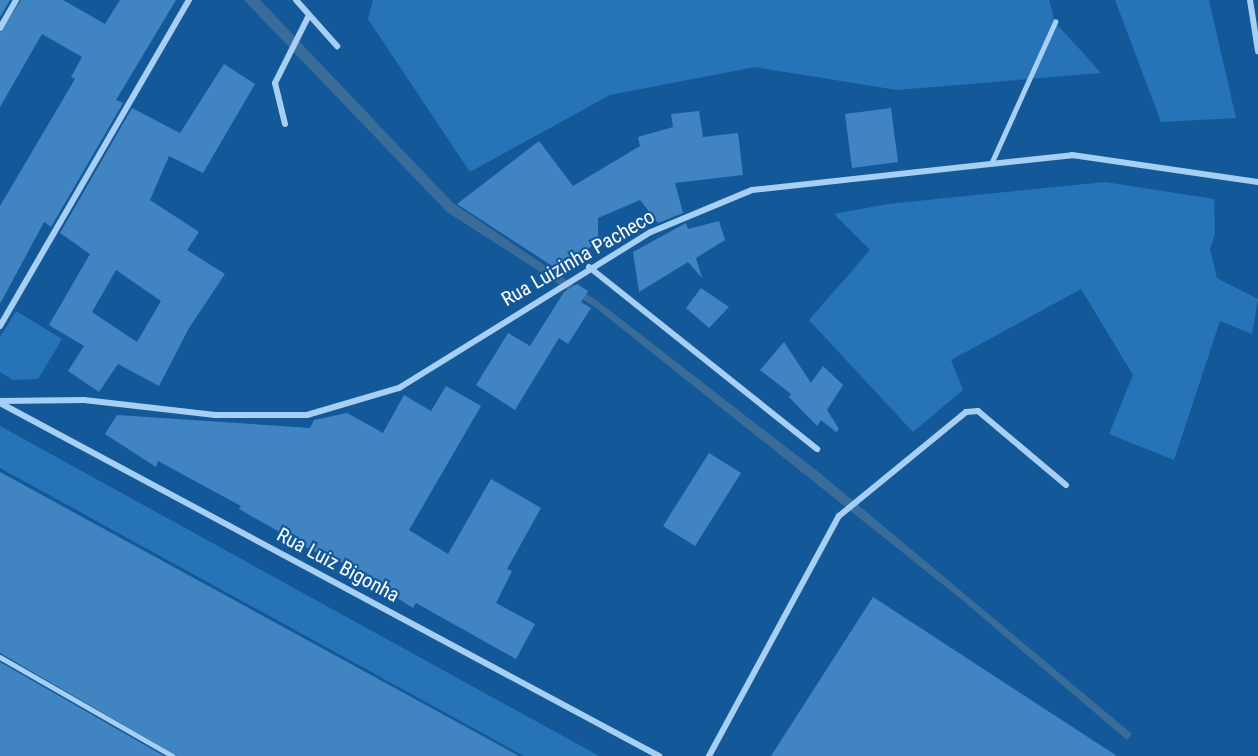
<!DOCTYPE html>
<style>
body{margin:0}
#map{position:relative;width:1258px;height:756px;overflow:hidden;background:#135999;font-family:"Roboto Condensed",sans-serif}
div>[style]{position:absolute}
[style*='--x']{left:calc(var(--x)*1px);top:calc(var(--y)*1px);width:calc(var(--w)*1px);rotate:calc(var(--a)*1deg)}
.green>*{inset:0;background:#2673b7}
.water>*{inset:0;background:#3a6c9a}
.building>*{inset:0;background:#4085c2}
.lane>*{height:4.5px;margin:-2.25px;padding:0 2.25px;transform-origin:2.25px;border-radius:2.25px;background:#a6cff3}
.street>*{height:6px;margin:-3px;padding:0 3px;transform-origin:3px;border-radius:3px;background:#a6cff3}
span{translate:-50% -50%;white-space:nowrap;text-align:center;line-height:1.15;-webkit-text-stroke:4.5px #135999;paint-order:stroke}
.street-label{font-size:20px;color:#fff}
</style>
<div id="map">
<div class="green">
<div style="clip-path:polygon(373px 0,1049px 0,1055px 22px,1101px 73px,897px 90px,755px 67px,610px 95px,470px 172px,368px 19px)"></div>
<div style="clip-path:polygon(1115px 0,1209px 0,1236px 118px,1161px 122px)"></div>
<div style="clip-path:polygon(1105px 182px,1214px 199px,1215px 234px,1210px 249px,1217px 278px,1258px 299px,1252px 334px,1220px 321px,1174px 460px,1109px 434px,1133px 375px,1081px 289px,951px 360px,963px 390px,913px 432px,809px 320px,870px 250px,834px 214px,888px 204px)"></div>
<div style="clip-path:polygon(16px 311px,62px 339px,38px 379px,13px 380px,0 372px,0 337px)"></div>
<div style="clip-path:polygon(0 426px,599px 756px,524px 756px,0 468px)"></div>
</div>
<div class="water">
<div style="clip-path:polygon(244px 0,260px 0,453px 203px,600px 303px,821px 474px,1132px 734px,1127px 740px,961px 599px,596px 308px,447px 212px)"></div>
</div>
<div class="building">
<div style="clip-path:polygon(0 0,10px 0,0 17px)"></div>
<div style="clip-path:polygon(21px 0,63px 0,105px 24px,120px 0,176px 0,116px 100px,123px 103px,51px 227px,44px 222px,0 304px,0 206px,75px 79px,71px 77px,82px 57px,42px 34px,0 107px,0 33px)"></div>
<div style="clip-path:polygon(evenodd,224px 64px,255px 84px,203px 173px,169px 156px,150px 200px,199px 232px,187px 250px,225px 274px,189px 328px,159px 386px,118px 364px,99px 392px,68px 371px,84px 346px,49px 325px,90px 254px,60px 233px,132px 108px,180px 133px,224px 64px,116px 270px,161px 301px,137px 342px,92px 312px,116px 270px)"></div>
<div style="clip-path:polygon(891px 108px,898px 162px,852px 168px,845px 114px)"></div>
<div style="clip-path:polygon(699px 111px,703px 137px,738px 133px,743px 175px,675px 183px,683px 213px,658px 223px,640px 200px,598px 218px,598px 242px,557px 269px,457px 204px,539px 141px,573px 186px,640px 146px,638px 137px,673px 127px,671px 114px)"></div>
<div style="clip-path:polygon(719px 221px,725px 240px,696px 258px,702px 278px,688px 262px,639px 292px,633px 252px,686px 223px,688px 229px)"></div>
<div style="clip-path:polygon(577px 284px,588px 291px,581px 302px,591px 308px,568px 344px,559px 338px,515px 410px,476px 385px,508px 333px,530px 346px,564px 292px)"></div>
<div style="clip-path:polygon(701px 288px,729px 307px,709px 328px,686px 308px)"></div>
<div style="clip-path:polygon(784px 342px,811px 383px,823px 366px,843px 385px,827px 410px,839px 429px,836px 432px,821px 420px,817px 426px,789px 397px,791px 394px,760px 370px)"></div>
<div style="clip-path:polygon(446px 386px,481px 406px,409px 530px,448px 554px,491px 479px,541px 508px,507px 569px,512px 571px,496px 603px,535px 624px,516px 659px,416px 603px,413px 608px,338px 560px,336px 564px,239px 509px,241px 506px,158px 461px,156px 467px,105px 434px,117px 415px,310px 428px,314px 420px,347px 413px,383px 433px,404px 395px,431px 411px)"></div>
<div style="clip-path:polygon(709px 453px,741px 473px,695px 546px,663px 526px)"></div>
<div style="clip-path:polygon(0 472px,519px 756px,177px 756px,0 653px)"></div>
<div style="clip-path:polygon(873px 597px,1117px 756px,771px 756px)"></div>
<div style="clip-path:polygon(0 662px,164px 756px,0 756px)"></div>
</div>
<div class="lane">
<div style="--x:991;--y:164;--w:156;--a:-65.7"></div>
<div style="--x:0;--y:657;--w:199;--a:29.8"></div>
</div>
<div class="street">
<div style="--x:296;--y:0;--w:62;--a:48.3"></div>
<div style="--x:1250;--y:0;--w:52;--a:81.1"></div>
<div style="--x:0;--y:28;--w:32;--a:-60"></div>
<div style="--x:285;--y:124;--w:42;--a:-103.7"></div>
<div style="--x:275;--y:83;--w:74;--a:-63.4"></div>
<div style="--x:589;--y:267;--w:292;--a:38.6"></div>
<div style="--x:0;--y:326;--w:377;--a:-59.9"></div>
<div style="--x:0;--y:401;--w:84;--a:-0.7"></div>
<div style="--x:84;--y:400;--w:132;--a:6.5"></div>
<div style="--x:215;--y:415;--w:92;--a:0"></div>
<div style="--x:307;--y:415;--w:96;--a:-16.4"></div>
<div style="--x:399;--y:388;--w:296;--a:-31.8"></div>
<div style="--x:651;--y:232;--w:109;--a:-22.6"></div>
<div style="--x:752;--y:190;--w:322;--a:-6.2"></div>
<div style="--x:1072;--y:155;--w:188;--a:8.3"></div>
<div style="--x:0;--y:403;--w:748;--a:28.18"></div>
<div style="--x:709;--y:756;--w:273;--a:-61.6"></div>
<div style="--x:839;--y:516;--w:164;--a:-39.3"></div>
<div style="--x:966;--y:412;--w:12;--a:-5"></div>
<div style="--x:978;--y:411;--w:115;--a:40.1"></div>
</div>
<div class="street-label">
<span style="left:578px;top:258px;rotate:-30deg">Rua Luizinha Pacheco</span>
<span style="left:338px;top:565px;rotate:28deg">Rua Luiz Bigonha</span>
</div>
</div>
